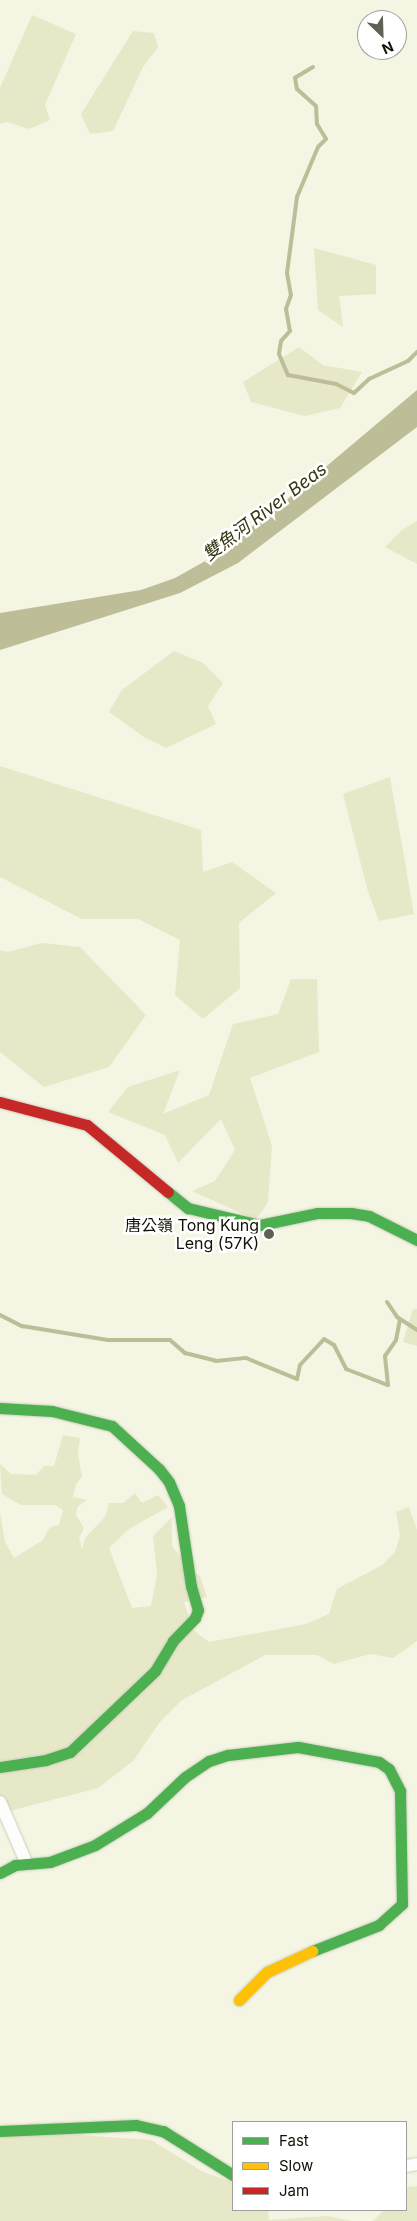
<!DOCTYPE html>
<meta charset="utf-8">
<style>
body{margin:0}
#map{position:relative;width:417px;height:2221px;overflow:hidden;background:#f4f5e2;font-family:Inter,"Noto Sans TC",sans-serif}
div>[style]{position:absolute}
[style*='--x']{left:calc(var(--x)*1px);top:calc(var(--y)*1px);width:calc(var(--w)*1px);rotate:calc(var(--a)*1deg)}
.green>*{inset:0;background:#e7e8c8}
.water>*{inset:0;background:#bdbd98}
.stream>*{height:4px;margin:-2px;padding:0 2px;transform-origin:2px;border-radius:2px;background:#bdbd98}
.roads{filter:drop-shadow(0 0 1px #cccdbe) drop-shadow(0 0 1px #cccdbe)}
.street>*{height:12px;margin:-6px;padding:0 6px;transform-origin:6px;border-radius:6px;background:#fdfefb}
.fast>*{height:11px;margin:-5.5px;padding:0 5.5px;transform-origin:5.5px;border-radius:5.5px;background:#4caf50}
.slow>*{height:11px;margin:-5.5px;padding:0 5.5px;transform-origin:5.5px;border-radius:5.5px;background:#ffc107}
.jam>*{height:11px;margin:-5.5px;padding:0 5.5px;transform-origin:5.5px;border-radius:5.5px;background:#c62828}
.dots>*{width:14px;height:14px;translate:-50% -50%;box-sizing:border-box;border:2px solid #fff;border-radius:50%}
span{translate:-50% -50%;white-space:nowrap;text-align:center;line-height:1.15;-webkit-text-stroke:5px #fff;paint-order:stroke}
.poi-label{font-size:16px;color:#111106}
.right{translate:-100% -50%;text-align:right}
.water-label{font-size:18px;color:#363611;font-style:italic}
.legend{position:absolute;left:232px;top:2121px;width:175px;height:90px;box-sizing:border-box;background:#fff;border:1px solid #a0a09b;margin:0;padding:6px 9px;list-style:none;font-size:15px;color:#111106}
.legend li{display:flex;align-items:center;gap:10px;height:25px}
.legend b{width:25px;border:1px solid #a0a09b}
.north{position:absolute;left:357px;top:10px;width:50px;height:50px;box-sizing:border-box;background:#fff;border:1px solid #a0a09b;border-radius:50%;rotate:156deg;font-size:14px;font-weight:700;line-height:20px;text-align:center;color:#111106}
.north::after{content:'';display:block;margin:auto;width:18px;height:22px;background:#606153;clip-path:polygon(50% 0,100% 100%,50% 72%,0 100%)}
</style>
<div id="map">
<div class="green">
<div style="clip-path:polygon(32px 15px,76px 34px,45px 105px,50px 120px,29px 129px,7px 122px,0 124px,0 88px)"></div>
<div style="clip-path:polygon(133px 31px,154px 33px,158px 47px,143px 67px,113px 131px,90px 134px,81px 114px)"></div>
<div style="clip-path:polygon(314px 248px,376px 265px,376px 294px,339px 296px,343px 327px,318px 310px)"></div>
<div style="clip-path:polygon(299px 347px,323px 365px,362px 372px,340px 408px,305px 416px,251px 402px,243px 382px)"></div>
<div style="clip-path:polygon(417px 521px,417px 564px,385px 547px,402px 530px)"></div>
<div style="clip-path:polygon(174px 651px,203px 663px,223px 683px,208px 706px,216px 724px,166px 748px,144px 737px,109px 712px,122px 690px)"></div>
<div style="clip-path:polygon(0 766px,201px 830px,203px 872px,232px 862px,276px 893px,239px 923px,240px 988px,203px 1019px,175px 995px,180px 940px,138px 919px,82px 919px,0 877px)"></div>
<div style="clip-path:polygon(390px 777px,414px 914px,379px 921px,367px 888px,343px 794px)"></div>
<div style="clip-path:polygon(42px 943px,80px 947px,146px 1015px,109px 1067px,44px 1087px,0 1052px,0 950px,7px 952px)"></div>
<div style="clip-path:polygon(291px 979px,317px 979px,319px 1052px,250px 1078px,272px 1146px,268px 1202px,256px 1220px,192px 1191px,215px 1181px,235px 1150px,221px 1119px,178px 1163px,165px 1135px,108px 1112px,128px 1087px,180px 1070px,163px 1114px,209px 1095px,233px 1024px,278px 1014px)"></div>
<div style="clip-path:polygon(413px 1309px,417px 1309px,417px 1346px,403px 1342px)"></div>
<div style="clip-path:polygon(63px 1435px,80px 1438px,78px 1454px,82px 1477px,76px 1484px,73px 1497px,87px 1500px,78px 1506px,76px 1515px,84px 1528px,79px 1538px,82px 1549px,86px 1537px,105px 1517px,109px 1503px,123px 1503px,135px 1493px,142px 1503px,158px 1495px,168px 1507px,129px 1529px,109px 1548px,132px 1608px,151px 1606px,157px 1574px,153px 1536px,172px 1517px,172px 1546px,190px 1570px,200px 1576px,207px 1597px,184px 1602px,193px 1630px,209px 1642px,306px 1624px,329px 1614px,337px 1589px,382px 1565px,395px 1552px,400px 1536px,396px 1512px,409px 1507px,417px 1530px,417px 1641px,393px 1658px,370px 1654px,334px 1664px,317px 1655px,265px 1655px,182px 1700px,160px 1722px,133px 1761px,98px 1788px,17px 1809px,0 1816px,0 1513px,5px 1542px,14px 1558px,43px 1540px,50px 1527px,59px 1525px,63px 1510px,55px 1505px,21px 1505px,2px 1494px,0 1464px,11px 1474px,36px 1475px,44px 1466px,54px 1466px)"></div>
<div style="clip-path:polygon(50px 2133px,151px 2140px,203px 2172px,233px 2182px,233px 2210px,268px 2210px,269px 2220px,327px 2216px,352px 2221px,0 2221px,0 2137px)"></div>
<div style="clip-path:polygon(417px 2186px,417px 2221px,373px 2221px,384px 2210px,406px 2210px,406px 2187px)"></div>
</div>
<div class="water">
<div style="clip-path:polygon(417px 390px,417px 427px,238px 563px,180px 593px,0 650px,0 613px,141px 590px,175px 578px,209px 559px,284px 502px)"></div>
</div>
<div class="stream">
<div style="--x:313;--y:67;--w:21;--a:149"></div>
<div style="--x:295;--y:78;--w:11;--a:80"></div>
<div style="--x:297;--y:89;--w:25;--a:42"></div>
<div style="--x:316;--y:106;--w:18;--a:87"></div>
<div style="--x:317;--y:124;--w:17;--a:59"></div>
<div style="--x:326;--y:139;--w:11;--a:135"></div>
<div style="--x:318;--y:147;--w:54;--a:112.8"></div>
<div style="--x:297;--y:197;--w:77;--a:97.5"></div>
<div style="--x:287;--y:273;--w:22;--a:80"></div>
<div style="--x:291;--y:295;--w:15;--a:110"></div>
<div style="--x:286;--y:309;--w:22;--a:80"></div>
<div style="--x:290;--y:331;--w:13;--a:132"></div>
<div style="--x:281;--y:341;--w:13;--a:99"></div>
<div style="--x:279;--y:354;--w:23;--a:67"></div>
<div style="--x:288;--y:375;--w:49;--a:10.6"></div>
<div style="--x:336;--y:384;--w:20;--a:27"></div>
<div style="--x:354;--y:393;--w:21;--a:-43"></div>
<div style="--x:369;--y:379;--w:43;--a:-24.8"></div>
<div style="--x:408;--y:361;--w:13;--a:-45"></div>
<div style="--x:387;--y:1302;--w:18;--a:56"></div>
<div style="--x:397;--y:1317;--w:24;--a:33"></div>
<div style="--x:0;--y:1315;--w:25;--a:27"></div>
<div style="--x:22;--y:1326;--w:87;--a:9.2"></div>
<div style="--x:108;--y:1340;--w:62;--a:0"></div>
<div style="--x:170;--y:1340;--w:20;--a:41"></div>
<div style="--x:185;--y:1353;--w:32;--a:14"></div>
<div style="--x:216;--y:1361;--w:30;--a:-6"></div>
<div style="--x:246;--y:1358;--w:55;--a:22.4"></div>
<div style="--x:297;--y:1379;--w:14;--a:-78"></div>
<div style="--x:300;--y:1365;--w:35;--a:-47"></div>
<div style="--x:324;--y:1339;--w:12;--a:31"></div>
<div style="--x:334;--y:1345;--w:27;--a:63"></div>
<div style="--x:346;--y:1369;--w:45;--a:20.9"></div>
<div style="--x:388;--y:1385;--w:29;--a:-96"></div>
<div style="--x:385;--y:1356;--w:19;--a:-55"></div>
<div style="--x:396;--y:1340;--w:20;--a:-79"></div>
</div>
<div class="roads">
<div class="street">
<div style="--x:0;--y:1802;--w:68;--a:66.5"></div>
<div style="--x:406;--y:2166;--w:11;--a:-10"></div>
</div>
<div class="fast">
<div style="--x:168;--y:1192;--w:26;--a:39"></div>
<div style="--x:188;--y:1208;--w:74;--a:13.3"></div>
<div style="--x:260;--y:1225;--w:58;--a:-11.9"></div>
<div style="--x:317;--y:1213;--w:34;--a:0"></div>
<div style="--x:351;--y:1213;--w:18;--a:9"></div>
<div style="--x:369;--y:1216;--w:54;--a:26.6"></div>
<div style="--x:0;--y:1408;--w:52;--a:3.3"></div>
<div style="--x:52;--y:1411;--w:62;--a:14"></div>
<div style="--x:112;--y:1426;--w:64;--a:42.5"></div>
<div style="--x:159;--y:1469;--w:16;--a:52"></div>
<div style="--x:169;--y:1482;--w:26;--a:67"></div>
<div style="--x:179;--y:1506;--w:81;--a:81.5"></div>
<div style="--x:191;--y:1586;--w:25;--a:74"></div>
<div style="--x:198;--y:1610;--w:9;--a:111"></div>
<div style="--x:195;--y:1618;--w:32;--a:134"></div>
<div style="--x:173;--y:1641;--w:35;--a:121"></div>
<div style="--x:155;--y:1671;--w:117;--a:136.4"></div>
<div style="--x:70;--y:1752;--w:25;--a:162"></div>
<div style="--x:46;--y:1760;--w:47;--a:171.3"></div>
<div style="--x:0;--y:1873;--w:17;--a:-28"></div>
<div style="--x:15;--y:1865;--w:35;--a:-5"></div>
<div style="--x:50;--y:1862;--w:48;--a:-20.7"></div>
<div style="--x:95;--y:1845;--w:61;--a:-31.6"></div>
<div style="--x:147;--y:1813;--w:52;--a:-43.5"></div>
<div style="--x:185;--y:1777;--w:29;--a:-34"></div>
<div style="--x:209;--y:1761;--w:20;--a:-18"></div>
<div style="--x:228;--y:1755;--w:70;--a:-6.5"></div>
<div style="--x:298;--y:1747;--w:82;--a:10.5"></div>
<div style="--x:379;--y:1762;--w:12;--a:35"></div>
<div style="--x:389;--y:1769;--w:25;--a:63"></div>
<div style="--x:400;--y:1791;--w:113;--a:89"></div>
<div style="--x:402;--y:1904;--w:31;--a:138"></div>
<div style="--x:379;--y:1925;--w:72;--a:158.8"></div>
<div style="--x:0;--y:2131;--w:136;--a:-2.5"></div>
<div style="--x:136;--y:2125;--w:28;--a:13"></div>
<div style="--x:163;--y:2131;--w:83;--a:32.2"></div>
</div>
<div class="slow">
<div style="--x:239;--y:2000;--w:40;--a:-45"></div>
<div style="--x:267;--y:1972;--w:50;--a:-25"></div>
</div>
<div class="jam">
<div style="--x:0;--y:1102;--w:90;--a:14.8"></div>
<div style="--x:87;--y:1125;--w:105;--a:39.6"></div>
</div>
</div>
<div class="dots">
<div style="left:269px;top:1234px;background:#606153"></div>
</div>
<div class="poi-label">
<span class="right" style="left:259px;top:1234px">唐公嶺 Tong Kung<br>Leng (57K)</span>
</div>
<div class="water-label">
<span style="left:265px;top:512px;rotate:-37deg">雙魚河 River Beas</span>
</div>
<ul class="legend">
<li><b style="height:6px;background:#4caf50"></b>Fast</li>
<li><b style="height:6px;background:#ffc107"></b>Slow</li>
<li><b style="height:6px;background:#c62828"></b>Jam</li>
</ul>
<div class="north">N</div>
</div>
